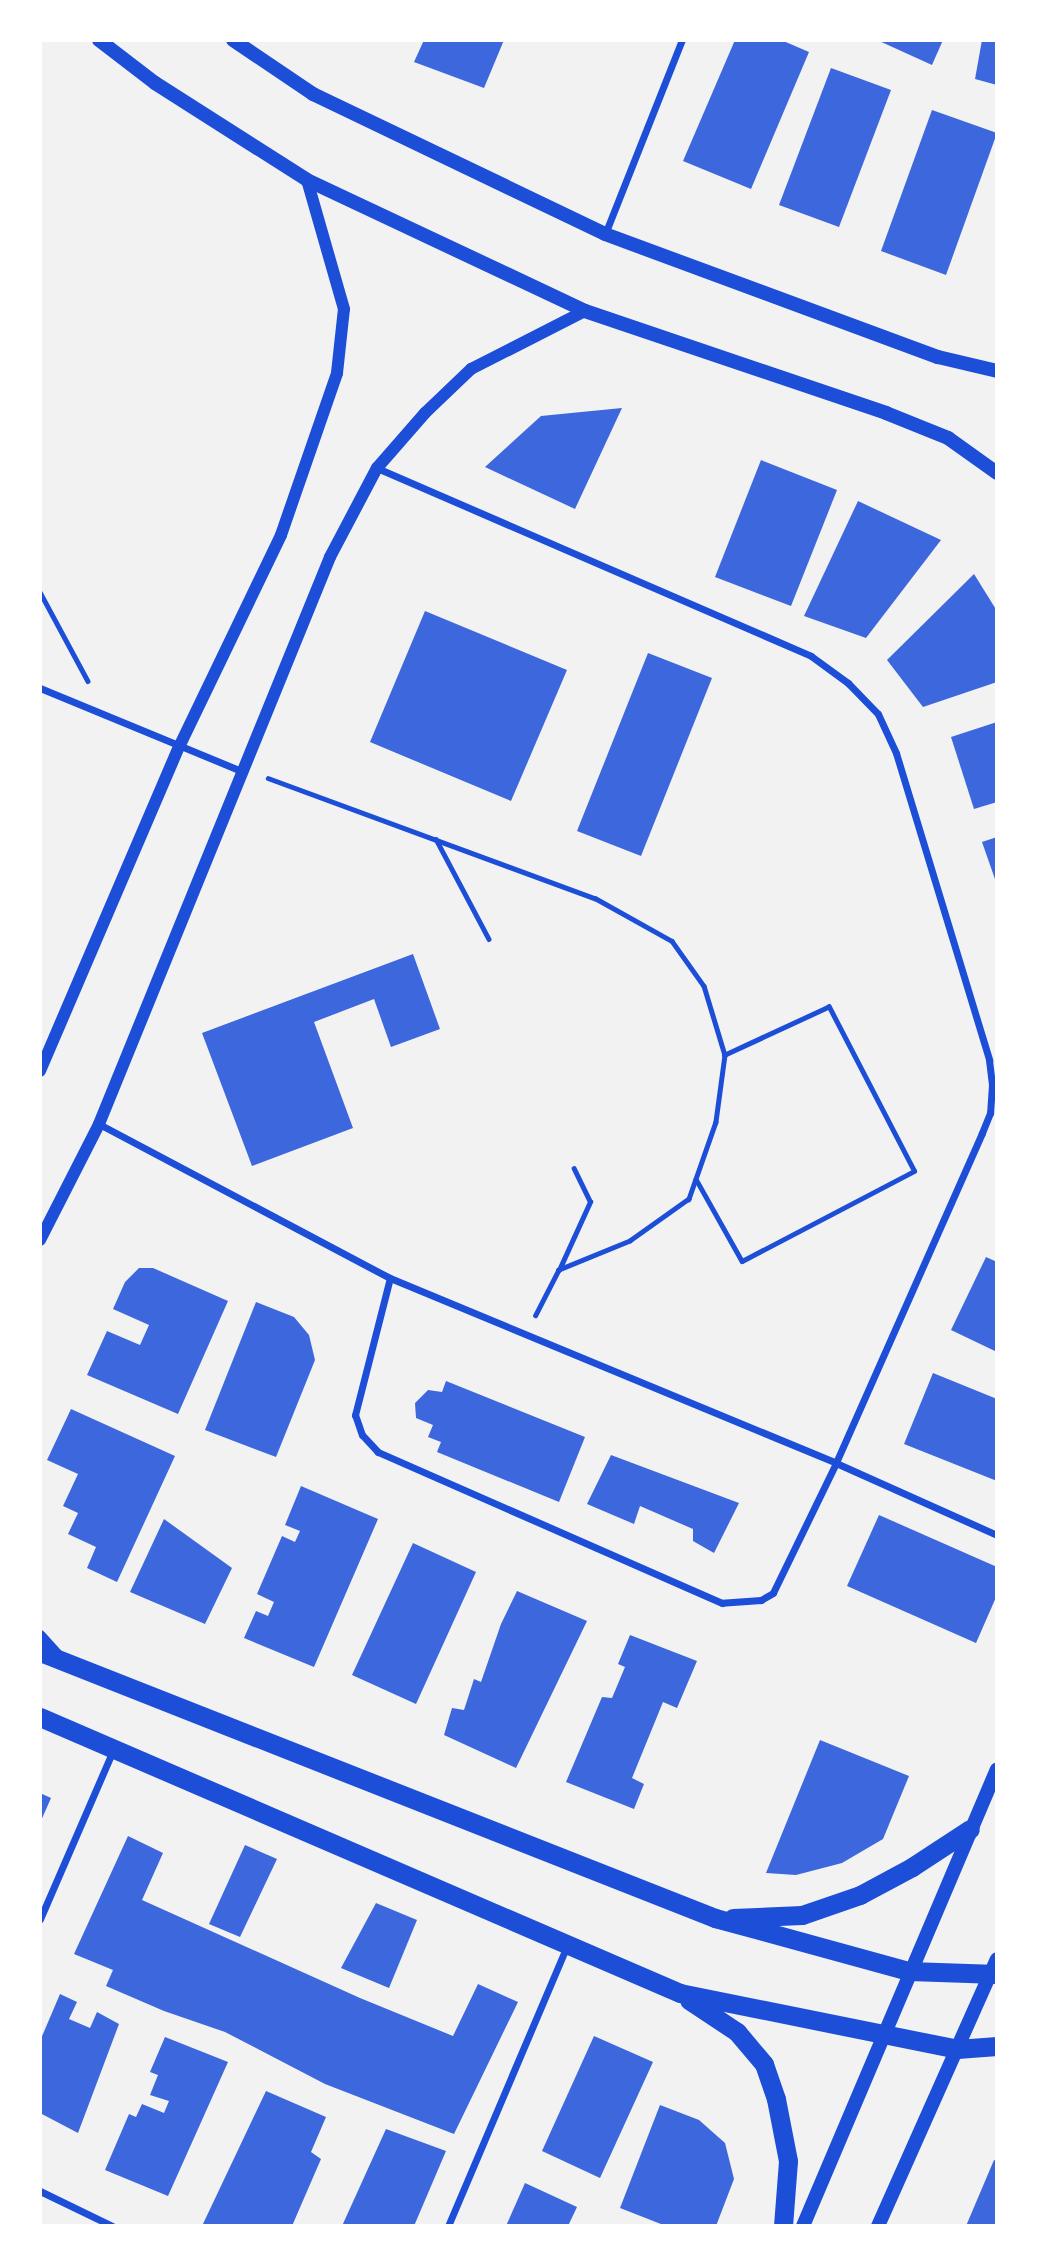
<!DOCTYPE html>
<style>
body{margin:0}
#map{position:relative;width:1037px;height:2266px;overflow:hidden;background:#f2f2f2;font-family:"Times New Roman",serif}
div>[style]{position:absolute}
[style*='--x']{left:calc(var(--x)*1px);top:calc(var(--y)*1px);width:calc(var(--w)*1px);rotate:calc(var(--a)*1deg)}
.building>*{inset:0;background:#3d67dc}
.path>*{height:4.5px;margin:-2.25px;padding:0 2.25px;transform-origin:2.25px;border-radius:2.25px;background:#1d4ed8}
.minor>*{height:7px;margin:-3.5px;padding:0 3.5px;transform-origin:3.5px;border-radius:3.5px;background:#1d4ed8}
.tertiary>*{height:12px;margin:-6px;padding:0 6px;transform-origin:6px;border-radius:6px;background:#1d4ed8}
.secondary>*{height:14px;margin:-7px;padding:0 7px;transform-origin:7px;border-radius:7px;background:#1d4ed8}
.trunk>*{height:19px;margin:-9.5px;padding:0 9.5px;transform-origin:9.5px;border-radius:9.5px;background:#1d4ed8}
span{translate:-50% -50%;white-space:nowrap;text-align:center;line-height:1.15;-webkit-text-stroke:6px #fff;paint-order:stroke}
.frame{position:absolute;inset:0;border:42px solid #fff;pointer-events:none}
</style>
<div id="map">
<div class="building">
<div style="clip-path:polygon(424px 40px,504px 40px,484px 88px,414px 62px)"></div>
<div style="clip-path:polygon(735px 40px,781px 40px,809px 52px,751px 189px,683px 161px)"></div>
<div style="clip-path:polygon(877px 40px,943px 40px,932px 65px)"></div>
<div style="clip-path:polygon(982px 40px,997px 40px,997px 85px,975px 79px)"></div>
<div style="clip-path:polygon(831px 68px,891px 90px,839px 227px,779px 205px)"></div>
<div style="clip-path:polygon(932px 110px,997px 133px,946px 275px,881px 251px)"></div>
<div style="clip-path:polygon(622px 408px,575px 509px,485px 467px,541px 416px)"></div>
<div style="clip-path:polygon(761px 460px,837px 490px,791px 606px,715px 577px)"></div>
<div style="clip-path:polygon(858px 501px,941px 540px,866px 638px,804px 616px)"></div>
<div style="clip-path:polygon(974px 574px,997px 611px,997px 682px,923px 707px,887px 660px)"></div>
<div style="clip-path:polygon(425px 611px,567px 670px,511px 801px,370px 742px)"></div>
<div style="clip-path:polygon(648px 653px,712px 678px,641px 856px,577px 831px)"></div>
<div style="clip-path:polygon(997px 722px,997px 802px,974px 809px,951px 737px)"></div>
<div style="clip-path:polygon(997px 837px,997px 882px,996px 882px,982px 842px)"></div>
<div style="clip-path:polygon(413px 954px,440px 1029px,391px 1047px,374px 999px,314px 1022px,353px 1128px,252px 1166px,202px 1033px)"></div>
<div style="clip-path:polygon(986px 1257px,997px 1262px,997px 1352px,951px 1330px)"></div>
<div style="clip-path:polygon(139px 1268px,153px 1268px,228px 1301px,178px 1414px,87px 1375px,107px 1331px,140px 1345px,149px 1325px,113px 1309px,125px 1282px)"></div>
<div style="clip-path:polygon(256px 1302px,294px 1317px,309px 1335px,315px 1360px,276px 1457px,205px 1430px)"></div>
<div style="clip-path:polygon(933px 1373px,997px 1399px,997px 1481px,904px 1444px)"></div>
<div style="clip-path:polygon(446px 1381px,585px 1437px,559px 1502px,437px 1452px,441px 1442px,428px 1437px,433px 1425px,416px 1418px,415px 1403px,428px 1390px,442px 1392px)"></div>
<div style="clip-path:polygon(71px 1409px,175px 1456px,117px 1582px,87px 1568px,96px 1547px,68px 1534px,78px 1513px,63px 1506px,78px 1474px,47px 1460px)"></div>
<div style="clip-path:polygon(611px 1455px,739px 1503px,714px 1553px,693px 1541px,693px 1529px,640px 1506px,634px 1524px,587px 1504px)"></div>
<div style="clip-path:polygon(301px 1486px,378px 1519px,314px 1667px,244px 1638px,256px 1611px,268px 1616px,274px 1602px,257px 1594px,282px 1536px,295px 1542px,300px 1531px,285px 1525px)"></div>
<div style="clip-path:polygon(879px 1515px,997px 1567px,997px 1595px,976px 1643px,847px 1586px)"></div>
<div style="clip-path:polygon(164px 1519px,232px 1568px,205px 1624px,130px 1592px)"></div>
<div style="clip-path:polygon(413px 1543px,476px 1572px,416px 1704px,352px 1675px)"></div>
<div style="clip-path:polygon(517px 1591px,587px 1621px,516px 1768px,444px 1735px,452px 1708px,464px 1710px,474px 1679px,481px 1682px,501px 1624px)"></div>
<div style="clip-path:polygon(630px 1635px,697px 1661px,677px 1708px,663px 1702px,632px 1778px,644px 1784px,634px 1809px,566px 1782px,602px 1697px,612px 1698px,625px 1667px,618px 1664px)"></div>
<div style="clip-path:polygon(820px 1740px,909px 1776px,883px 1839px,842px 1863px,796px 1875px,766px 1873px)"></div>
<div style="clip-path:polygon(40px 1793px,51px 1798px,40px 1823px)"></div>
<div style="clip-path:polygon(128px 1836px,163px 1853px,142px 1900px,360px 1998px,453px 2036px,478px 1984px,518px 2002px,454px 2134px,325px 2084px,225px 2032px,164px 2011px,106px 1986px,113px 1970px,74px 1954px)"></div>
<div style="clip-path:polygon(245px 1845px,277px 1859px,240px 1937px,209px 1924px)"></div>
<div style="clip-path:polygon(376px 1903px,417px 1920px,389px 1988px,341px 1968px)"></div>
<div style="clip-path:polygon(60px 1994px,77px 2002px,69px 2019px,90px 2028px,97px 2012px,119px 2024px,78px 2133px,40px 2113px,40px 2041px)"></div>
<div style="clip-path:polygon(594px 2036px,653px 2062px,600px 2178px,542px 2151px)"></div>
<div style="clip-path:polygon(165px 2037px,228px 2062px,168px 2196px,105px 2170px,129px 2114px,136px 2117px,142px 2104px,164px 2113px,169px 2101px,150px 2095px,158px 2075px,150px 2072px)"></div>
<div style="clip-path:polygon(266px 2091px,326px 2117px,311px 2152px,321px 2159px,292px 2226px,202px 2226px)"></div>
<div style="clip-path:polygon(660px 2105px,699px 2120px,725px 2143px,734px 2179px,716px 2226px,666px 2226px,620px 2208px)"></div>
<div style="clip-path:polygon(386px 2129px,446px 2151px,414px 2226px,342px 2226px)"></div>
<div style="clip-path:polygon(994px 2160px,997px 2161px,997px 2226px,966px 2226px)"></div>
<div style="clip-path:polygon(525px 2183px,577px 2207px,568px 2226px,506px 2226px)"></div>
</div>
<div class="path">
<div style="--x:40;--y:592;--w:101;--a:61.7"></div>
<div style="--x:268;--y:778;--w:348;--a:20.2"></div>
<div style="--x:595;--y:898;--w:88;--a:29.2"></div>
<div style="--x:672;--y:941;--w:55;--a:54.6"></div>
<div style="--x:704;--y:986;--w:72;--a:73.1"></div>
<div style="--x:725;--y:1055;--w:68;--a:97.7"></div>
<div style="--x:716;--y:1122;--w:82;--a:109.3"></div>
<div style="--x:689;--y:1199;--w:72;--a:144.6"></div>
<div style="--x:630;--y:1241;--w:77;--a:157.8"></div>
<div style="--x:559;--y:1270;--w:51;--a:117.1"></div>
<div style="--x:436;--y:839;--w:113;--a:62.1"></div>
<div style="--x:696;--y:1179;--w:94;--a:60.7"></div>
<div style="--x:742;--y:1261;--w:194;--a:-27.6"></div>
<div style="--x:914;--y:1171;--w:185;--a:-117.4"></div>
<div style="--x:829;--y:1007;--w:115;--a:155.2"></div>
<div style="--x:559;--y:1270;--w:75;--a:-65.5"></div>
<div style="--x:590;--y:1202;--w:37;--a:-116"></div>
</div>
<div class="minor">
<div style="--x:605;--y:234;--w:209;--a:-68.4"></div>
<div style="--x:377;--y:468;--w:473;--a:23.4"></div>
<div style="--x:811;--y:656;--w:46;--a:36.1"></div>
<div style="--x:848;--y:683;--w:43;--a:45.9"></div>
<div style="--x:878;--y:714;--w:43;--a:65.2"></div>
<div style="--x:896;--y:753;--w:321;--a:73.1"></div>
<div style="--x:989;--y:1060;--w:25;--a:83"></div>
<div style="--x:992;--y:1085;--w:28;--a:94"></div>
<div style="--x:990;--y:1113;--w:22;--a:112"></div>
<div style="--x:982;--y:1133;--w:361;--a:113.9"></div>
<div style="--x:836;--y:1463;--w:144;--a:115.9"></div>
<div style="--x:773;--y:1593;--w:14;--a:150"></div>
<div style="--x:761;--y:1600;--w:39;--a:176"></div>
<div style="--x:722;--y:1603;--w:376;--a:-156.3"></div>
<div style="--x:378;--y:1452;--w:23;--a:-133"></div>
<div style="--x:362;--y:1435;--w:21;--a:-109"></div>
<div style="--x:355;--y:1415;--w:141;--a:-75.7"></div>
<div style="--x:40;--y:688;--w:217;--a:22.4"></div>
<div style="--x:99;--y:1124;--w:329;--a:27.9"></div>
<div style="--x:390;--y:1278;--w:483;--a:22.5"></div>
<div style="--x:836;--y:1463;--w:176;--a:24.1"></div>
<div style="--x:40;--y:1919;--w:184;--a:-66.6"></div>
<div style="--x:40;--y:2191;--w:80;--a:25.9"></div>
<div style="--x:448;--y:2226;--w:305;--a:-67"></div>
</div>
<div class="tertiary">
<div style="--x:40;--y:1071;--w:355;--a:-66.8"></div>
<div style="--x:180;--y:745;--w:233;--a:-64.3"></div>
<div style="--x:281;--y:535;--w:171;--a:-70.9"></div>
<div style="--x:337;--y:373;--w:64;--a:-83.8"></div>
<div style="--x:344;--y:309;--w:134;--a:-106"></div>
<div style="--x:40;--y:1240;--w:130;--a:-63"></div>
<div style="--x:99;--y:1124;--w:612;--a:-67.83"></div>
<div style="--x:330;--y:557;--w:101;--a:-62.2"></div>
<div style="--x:377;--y:468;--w:73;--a:-48.9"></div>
<div style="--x:425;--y:413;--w:64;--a:-43.7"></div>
<div style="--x:471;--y:369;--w:128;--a:-27"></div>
<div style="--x:40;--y:1636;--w:27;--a:48"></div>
</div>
<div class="secondary">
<div style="--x:99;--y:40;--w:71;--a:37.5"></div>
<div style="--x:155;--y:83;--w:180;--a:32.5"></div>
<div style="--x:307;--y:180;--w:307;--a:25.2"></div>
<div style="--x:585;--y:311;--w:318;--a:18.7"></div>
<div style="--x:886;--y:413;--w:67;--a:22"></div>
<div style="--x:948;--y:438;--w:60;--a:35.5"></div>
<div style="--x:233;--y:40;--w:97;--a:34"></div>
<div style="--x:313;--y:94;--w:324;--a:25.6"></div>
<div style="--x:605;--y:234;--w:355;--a:20.3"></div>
<div style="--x:938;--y:357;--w:61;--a:13.3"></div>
<div style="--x:803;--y:2226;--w:496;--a:-67"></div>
<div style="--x:878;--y:2226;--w:292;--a:-66"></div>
</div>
<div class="trunk">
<div style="--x:40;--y:1652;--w:726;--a:21.51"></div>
<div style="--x:715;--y:1918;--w:201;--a:15.3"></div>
<div style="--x:909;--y:1971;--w:88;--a:2"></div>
<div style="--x:40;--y:1717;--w:697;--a:23.33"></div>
<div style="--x:680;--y:1993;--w:283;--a:11.4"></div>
<div style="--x:957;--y:2049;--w:40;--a:-4.3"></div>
<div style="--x:733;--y:1918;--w:69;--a:-2.5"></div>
<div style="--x:802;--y:1915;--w:61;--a:-19"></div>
<div style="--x:860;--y:1895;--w:59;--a:-28.3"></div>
<div style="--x:912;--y:1867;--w:69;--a:-33.2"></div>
<div style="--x:689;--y:2000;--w:58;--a:33.7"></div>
<div style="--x:737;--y:2032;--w:42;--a:49.8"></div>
<div style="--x:764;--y:2064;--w:37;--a:71"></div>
<div style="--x:776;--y:2099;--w:63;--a:79"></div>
<div style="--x:788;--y:2161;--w:65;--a:94.4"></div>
</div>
<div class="frame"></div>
</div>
